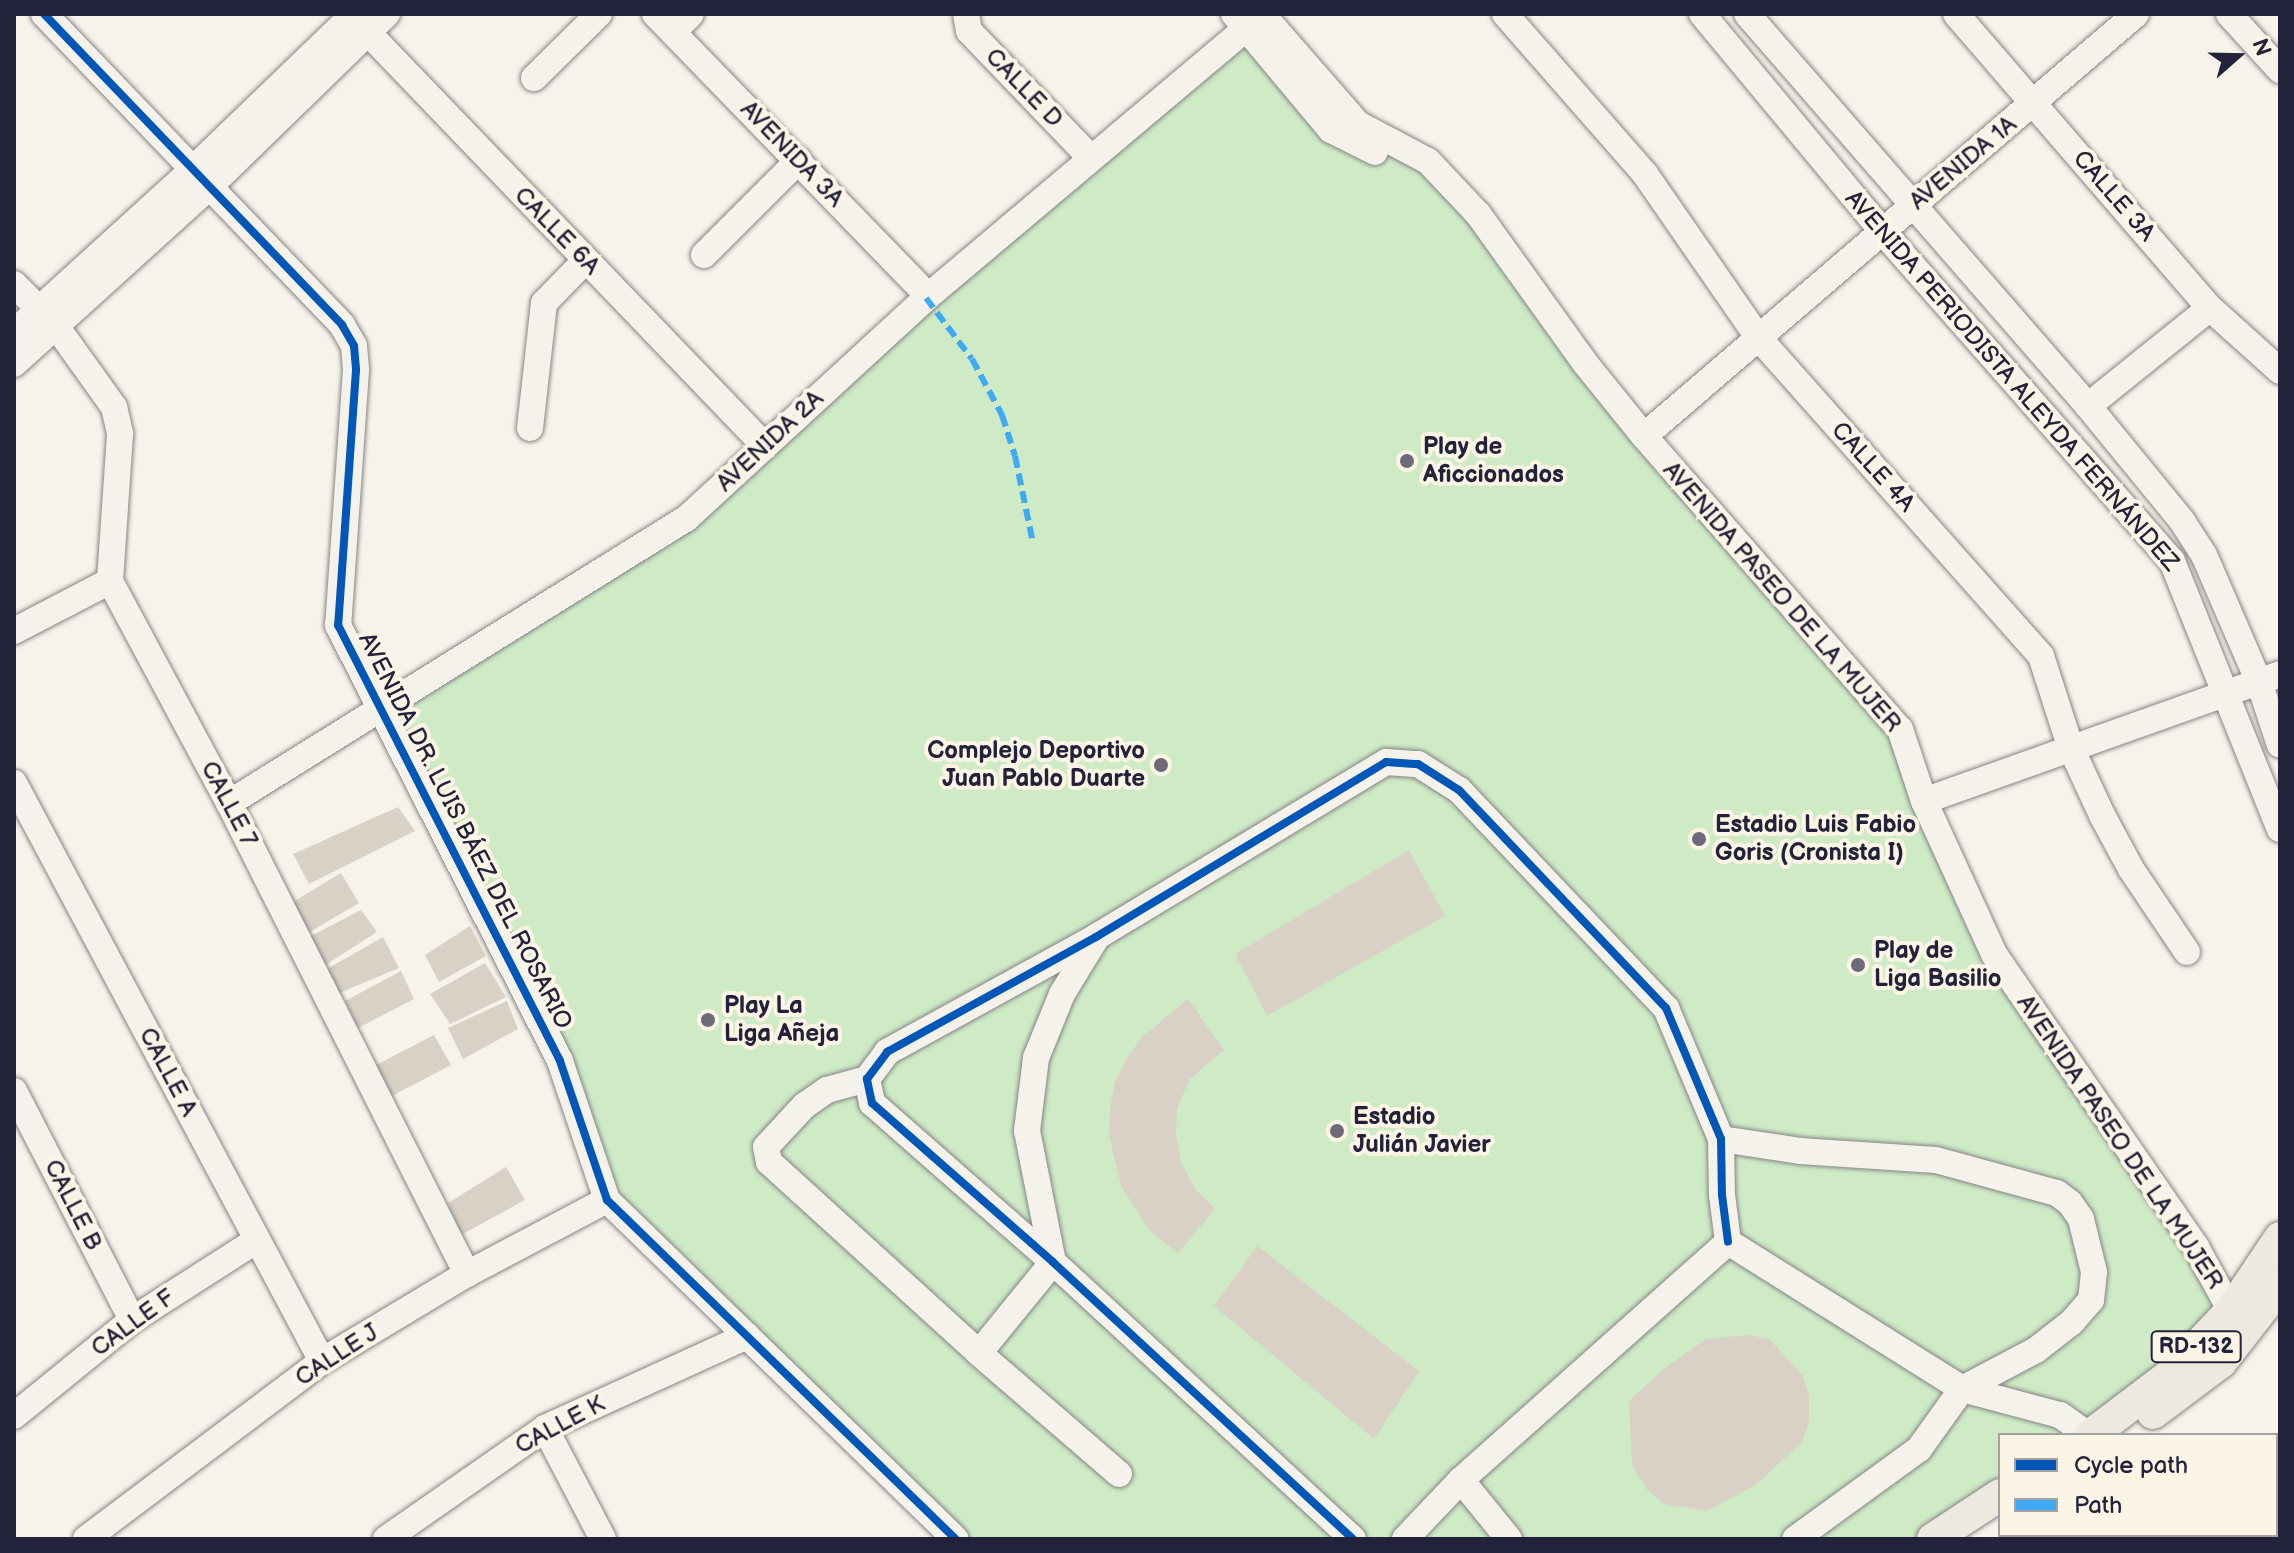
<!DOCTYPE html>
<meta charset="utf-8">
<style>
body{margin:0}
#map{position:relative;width:2294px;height:1553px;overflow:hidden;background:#f7f3ea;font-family:"Balsamiq Sans",sans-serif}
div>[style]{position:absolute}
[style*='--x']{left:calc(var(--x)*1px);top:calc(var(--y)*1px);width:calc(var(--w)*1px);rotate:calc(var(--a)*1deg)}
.green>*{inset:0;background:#ceebc6}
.building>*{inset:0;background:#d9d1c5}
.roads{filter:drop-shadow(0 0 2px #868485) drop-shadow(0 0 2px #868485)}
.minor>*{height:26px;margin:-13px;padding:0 13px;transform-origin:13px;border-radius:13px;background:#f5f2ec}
.major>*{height:32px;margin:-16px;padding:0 16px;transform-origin:16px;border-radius:16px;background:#eee9df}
.quiet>*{height:6px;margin-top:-3px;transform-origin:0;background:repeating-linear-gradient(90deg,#3fa9f5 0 12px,transparent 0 18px)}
.cycleway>*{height:8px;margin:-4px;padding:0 4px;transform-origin:4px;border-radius:4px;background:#0057b8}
.dots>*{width:22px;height:22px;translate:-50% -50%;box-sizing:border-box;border:4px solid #fcf5e5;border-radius:50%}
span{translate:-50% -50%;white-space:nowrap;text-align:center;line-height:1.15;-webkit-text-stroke:8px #fcf5e5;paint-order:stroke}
.shield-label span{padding:2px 6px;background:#fcf5e5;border:2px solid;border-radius:6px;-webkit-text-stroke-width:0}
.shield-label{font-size:22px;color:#22223b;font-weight:700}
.street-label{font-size:24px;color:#22223b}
.poi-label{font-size:24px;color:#22223b;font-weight:700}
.left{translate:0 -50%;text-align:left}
.right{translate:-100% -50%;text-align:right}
.frame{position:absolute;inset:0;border:16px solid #22223b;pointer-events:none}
.legend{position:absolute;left:1998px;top:1433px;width:280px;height:104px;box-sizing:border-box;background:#fcf5e5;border:2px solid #a5a1a1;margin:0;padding:10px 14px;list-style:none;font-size:24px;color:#22223b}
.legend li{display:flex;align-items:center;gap:16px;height:40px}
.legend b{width:40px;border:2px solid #a5a1a1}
.north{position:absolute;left:2198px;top:16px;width:80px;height:80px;-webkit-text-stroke:6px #fcf5e5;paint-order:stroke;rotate:70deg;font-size:22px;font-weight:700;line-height:32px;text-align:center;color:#22223b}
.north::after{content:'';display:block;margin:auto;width:28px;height:36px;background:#22223b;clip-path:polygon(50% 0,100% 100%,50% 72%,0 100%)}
</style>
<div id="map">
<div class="green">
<div style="clip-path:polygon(1263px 14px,1357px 124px,1428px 161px,1900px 729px,1994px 954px,2236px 1301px,2088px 1435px,2000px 1435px,2000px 1494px,1932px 1539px,957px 1539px,607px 1200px,560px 1061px,380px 709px,687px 518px)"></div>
</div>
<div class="building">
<div style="clip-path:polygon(398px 807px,415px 831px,309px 884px,293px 854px)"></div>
<div style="clip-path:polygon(1409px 850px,1445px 916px,1267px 1016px,1235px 954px)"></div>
<div style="clip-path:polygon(341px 873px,359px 903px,310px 932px,293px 902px)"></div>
<div style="clip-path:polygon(361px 910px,377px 932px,322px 967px,311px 936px)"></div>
<div style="clip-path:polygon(470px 926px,486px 956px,439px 982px,425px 955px)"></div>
<div style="clip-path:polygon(383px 937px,399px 968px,339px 993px,327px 969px)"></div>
<div style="clip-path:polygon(485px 963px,506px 997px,450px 1024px,430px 994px)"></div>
<div style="clip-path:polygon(401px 971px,414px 999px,358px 1028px,345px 1001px)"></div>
<div style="clip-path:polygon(1188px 999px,1224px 1050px,1190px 1079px,1177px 1108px,1176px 1136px,1182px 1164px,1196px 1190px,1215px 1209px,1178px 1253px,1149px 1230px,1121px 1186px,1109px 1135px,1110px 1109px,1115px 1082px,1127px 1058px,1142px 1037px)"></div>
<div style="clip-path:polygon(507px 1001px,518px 1029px,463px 1059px,448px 1028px)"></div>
<div style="clip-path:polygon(434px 1035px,451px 1065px,392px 1096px,376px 1065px)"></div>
<div style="clip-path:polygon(506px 1167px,525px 1200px,461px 1235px,448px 1203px)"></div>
<div style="clip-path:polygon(1257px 1246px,1419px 1371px,1374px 1439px,1214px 1306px)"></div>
<div style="clip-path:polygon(1750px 1335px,1769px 1339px,1803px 1376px,1809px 1395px,1809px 1422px,1802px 1442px,1757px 1484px,1707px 1511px,1664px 1504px,1648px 1491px,1632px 1466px,1629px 1401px,1666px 1367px,1706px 1339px)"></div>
</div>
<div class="roads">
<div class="minor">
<div style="--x:44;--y:14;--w:431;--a:46.2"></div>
<div style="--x:342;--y:325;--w:24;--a:60"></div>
<div style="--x:354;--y:346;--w:24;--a:85"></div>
<div style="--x:356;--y:370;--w:256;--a:94"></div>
<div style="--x:338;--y:625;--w:489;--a:63"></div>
<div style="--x:560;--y:1061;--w:147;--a:71.3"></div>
<div style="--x:607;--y:1200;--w:486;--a:44.2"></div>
<div style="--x:350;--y:14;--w:599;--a:46.15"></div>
<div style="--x:655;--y:14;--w:392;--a:45.9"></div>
<div style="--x:966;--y:14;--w:17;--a:80"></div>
<div style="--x:969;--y:31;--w:176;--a:46.2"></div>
<div style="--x:1234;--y:14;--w:151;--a:50.1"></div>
<div style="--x:1331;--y:130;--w:49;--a:26.6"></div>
<div style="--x:1262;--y:14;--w:146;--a:48.9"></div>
<div style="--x:1358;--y:124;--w:79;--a:27.9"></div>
<div style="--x:1428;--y:161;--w:73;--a:46.7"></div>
<div style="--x:1478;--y:214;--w:183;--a:54.3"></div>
<div style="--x:1585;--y:363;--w:94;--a:51.1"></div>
<div style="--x:1644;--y:436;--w:389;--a:48.9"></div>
<div style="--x:1900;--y:729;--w:76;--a:71.6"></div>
<div style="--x:1924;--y:801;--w:168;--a:65.4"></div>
<div style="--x:1994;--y:954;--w:356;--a:55.4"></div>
<div style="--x:2196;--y:1247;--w:88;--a:61.4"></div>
<div style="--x:1505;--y:14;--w:213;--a:48.8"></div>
<div style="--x:1645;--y:174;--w:198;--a:55.3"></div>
<div style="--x:1758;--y:337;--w:426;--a:48.4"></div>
<div style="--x:2041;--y:656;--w:95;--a:72.1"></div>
<div style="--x:2070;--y:746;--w:78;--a:65.1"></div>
<div style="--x:2103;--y:817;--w:59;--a:61.7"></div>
<div style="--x:2131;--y:869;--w:100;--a:56"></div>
<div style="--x:1702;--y:14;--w:282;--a:50.3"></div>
<div style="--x:1882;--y:231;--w:439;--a:48.7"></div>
<div style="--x:2172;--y:561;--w:289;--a:68.1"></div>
<div style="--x:1747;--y:14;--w:520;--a:48.98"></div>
<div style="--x:2088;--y:406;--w:149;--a:50.7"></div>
<div style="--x:2182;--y:521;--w:40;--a:57.1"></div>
<div style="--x:2204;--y:555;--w:138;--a:66.6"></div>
<div style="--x:2259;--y:682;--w:66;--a:71.6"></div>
<div style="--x:1956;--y:14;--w:389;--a:49.2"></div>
<div style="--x:2210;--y:308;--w:94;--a:42"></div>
<div style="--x:2229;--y:14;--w:76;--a:47.7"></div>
<div style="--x:673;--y:32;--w:25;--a:-45"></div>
<div style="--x:534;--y:78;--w:91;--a:-44.6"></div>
<div style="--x:704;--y:255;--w:134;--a:-45"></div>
<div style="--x:14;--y:284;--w:59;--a:45"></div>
<div style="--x:56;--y:326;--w:100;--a:54.4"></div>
<div style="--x:114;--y:407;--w:28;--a:77"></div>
<div style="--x:120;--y:434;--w:147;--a:93.9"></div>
<div style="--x:110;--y:581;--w:252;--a:61.8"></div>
<div style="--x:229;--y:803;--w:528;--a:63.19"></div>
<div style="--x:14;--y:332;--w:241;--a:-42.3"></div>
<div style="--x:192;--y:170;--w:225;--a:-43.9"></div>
<div style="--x:14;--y:364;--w:263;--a:-42.2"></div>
<div style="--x:209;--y:187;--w:248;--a:-44.2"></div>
<div style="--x:2088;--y:406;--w:156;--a:-38.8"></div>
<div style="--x:530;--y:428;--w:126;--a:-83.6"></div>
<div style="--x:544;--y:303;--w:59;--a:-45.7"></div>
<div style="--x:1644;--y:436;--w:648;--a:-40.62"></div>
<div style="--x:14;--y:631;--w:108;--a:-27.5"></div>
<div style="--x:14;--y:783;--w:655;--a:61.95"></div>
<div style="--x:1924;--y:801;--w:378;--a:-19.6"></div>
<div style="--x:229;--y:803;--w:539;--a:-31.89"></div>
<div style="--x:687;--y:518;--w:325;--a:-42.6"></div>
<div style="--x:926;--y:298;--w:441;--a:-40.1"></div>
<div style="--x:867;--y:1079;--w:25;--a:78"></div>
<div style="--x:872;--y:1103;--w:241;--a:41.3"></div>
<div style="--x:1053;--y:1262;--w:408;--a:42.7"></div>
<div style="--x:14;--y:1091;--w:258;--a:62.7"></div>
<div style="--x:1721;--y:1139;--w:80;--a:8.6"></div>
<div style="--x:1800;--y:1151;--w:136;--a:3.8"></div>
<div style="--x:1936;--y:1160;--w:125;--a:15.3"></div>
<div style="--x:2057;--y:1193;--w:16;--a:38"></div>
<div style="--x:2070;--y:1203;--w:19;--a:55"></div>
<div style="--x:2081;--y:1219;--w:55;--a:76.2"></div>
<div style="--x:2094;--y:1272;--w:28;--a:96"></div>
<div style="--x:2091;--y:1300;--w:29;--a:131"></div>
<div style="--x:2072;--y:1322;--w:46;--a:142.1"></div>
<div style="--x:2036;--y:1350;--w:84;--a:152.2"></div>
<div style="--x:1962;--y:1389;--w:74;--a:125.6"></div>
<div style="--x:1919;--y:1449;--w:153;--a:144"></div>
<div style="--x:1728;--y:1242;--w:276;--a:32.1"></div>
<div style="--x:1962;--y:1389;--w:101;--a:14.9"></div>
<div style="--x:2060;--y:1415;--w:35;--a:35"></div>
<div style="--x:979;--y:1353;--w:117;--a:-50.9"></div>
<div style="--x:1053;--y:1262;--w:134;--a:-101.2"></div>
<div style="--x:1027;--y:1131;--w:74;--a:-83"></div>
<div style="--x:1036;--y:1058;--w:69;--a:-67.9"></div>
<div style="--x:1062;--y:994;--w:63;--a:-58.6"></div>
<div style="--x:14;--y:1416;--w:152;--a:-39.1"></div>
<div style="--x:132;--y:1320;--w:148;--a:-32.6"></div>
<div style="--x:545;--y:1428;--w:125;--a:62.4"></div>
<div style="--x:1119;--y:1474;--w:185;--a:-139.2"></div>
<div style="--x:979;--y:1353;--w:284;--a:-137.7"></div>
<div style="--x:769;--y:1162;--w:15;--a:-101"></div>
<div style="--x:766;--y:1147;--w:56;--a:-47.2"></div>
<div style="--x:804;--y:1106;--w:28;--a:-35"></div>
<div style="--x:827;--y:1090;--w:41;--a:-15.4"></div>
<div style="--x:867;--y:1079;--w:34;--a:-53"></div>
<div style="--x:887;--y:1052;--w:239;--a:-28.8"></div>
<div style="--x:1096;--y:937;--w:339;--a:-31.1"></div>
<div style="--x:1386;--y:762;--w:32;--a:4"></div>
<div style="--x:1418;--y:764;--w:49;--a:32.4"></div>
<div style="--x:1459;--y:790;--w:301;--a:46.5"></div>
<div style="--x:1666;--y:1008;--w:142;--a:67.2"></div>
<div style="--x:1721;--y:1139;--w:56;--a:89"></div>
<div style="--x:1722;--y:1195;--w:47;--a:82.7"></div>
<div style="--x:1461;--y:1480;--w:76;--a:50.9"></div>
<div style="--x:2125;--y:1535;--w:5;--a:53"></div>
<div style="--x:2157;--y:1535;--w:5;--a:53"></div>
<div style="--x:86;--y:1539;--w:296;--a:-37"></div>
<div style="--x:322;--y:1361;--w:169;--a:-31"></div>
<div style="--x:467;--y:1274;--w:158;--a:-27.9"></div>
<div style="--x:386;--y:1539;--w:194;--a:-34.9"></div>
<div style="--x:545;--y:1428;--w:222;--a:-24.5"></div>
<div style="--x:1405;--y:1539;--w:81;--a:-46.5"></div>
<div style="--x:1461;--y:1480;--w:358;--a:-41.7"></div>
</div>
<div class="major">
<div style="--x:2153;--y:1413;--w:85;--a:-36.9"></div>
<div style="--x:2221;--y:1362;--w:96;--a:-52.2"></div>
<div style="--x:2091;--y:1435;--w:98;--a:-37.1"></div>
<div style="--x:2169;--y:1376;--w:90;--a:-46.4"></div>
<div style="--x:2231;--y:1311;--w:88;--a:-56.1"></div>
<div style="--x:1933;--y:1539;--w:80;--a:-33.3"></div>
</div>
</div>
<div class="quiet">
<div style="--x:926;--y:298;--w:76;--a:53"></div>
<div style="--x:972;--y:359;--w:64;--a:61.8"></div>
<div style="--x:1002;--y:415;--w:43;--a:72.4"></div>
<div style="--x:1015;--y:456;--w:84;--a:78.3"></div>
</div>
<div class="cycleway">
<div style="--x:44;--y:14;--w:431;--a:46.2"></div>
<div style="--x:342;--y:325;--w:24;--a:60"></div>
<div style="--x:354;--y:346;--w:24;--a:85"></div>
<div style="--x:356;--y:370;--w:256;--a:94"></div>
<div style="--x:338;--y:625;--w:489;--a:63"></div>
<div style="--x:560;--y:1061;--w:147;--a:71.3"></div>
<div style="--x:607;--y:1200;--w:486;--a:44.2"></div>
<div style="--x:1353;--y:1539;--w:408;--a:-137.3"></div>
<div style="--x:1053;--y:1262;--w:241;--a:-138.7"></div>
<div style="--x:872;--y:1103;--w:25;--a:-102"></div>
<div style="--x:867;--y:1079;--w:34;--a:-53"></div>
<div style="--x:887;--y:1052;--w:239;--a:-28.8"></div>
<div style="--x:1096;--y:937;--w:339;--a:-31.1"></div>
<div style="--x:1386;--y:762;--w:32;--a:4"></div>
<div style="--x:1418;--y:764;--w:49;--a:32.4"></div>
<div style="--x:1459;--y:790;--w:301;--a:46.5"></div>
<div style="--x:1666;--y:1008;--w:142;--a:67.2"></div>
<div style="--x:1721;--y:1139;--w:56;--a:89"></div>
<div style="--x:1722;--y:1195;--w:47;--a:82.7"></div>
</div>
<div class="dots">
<div style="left:1407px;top:461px;background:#6d6b78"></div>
<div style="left:1161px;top:765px;background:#6d6b78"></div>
<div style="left:1699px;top:839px;background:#6d6b78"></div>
<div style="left:1858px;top:965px;background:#6d6b78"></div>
<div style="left:708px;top:1020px;background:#6d6b78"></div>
<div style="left:1337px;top:1131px;background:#6d6b78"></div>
</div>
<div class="shield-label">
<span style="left:2196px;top:1347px">RD-132</span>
</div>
<div class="street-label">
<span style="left:1024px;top:88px;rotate:46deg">CALLE D</span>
<span style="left:792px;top:154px;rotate:46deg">AVENIDA 3A</span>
<span style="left:1963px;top:163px;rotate:-40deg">AVENIDA 1A</span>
<span style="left:2114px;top:196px;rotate:49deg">CALLE 3A</span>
<span style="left:557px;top:231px;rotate:46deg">CALLE 6A</span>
<span style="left:2012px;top:381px;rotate:49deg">AVENIDA PERIODISTA ALEYDA FERNÁNDEZ</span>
<span style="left:770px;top:441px;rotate:-43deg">AVENIDA 2A</span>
<span style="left:1873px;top:467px;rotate:48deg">CALLE 4A</span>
<span style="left:1782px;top:597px;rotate:49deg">AVENIDA PASEO DE LA MUJER</span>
<span style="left:229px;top:804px;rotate:62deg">CALLE 7</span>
<span style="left:465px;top:831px;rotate:63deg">AVENIDA DR. LUIS BÁEZ DEL ROSARIO</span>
<span style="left:168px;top:1072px;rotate:62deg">CALLE A</span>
<span style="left:2120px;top:1142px;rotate:56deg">AVENIDA PASEO DE LA MUJER</span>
<span style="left:73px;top:1205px;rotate:63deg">CALLE B</span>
<span style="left:133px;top:1323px;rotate:-36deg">CALLE F</span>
<span style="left:337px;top:1355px;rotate:-33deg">CALLE J</span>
<span style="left:560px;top:1425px;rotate:-28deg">CALLE K</span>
</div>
<div class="poi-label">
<span class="left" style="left:1423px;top:461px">Play de<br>Aficcionados</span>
<span class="right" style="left:1145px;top:765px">Complejo Deportivo<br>Juan Pablo Duarte</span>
<span class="left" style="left:1715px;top:839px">Estadio Luis Fabio<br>Goris (Cronista I)</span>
<span class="left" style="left:1874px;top:965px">Play de<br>Liga Basilio</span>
<span class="left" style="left:724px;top:1020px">Play La<br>Liga Añeja</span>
<span class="left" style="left:1353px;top:1131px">Estadio<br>Julián Javier</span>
</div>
<div class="frame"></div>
<ul class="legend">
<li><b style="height:10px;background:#0057b8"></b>Cycle path</li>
<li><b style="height:10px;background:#3fa9f5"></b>Path</li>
</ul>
<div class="north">N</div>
</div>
